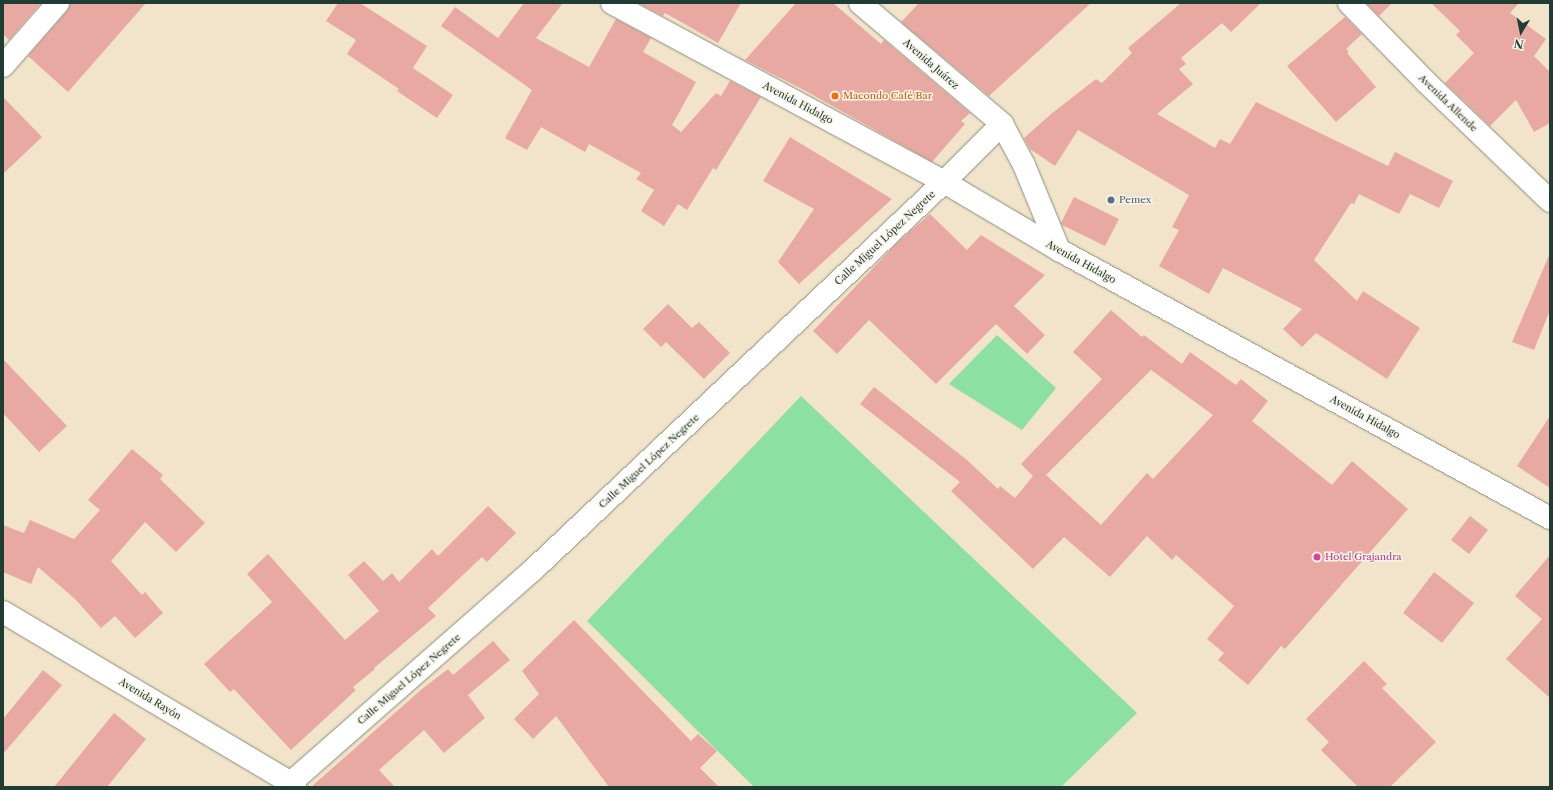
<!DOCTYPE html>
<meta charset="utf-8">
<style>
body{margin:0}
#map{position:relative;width:1553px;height:790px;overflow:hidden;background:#f1e4ca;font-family:"Libre Caslon Text",serif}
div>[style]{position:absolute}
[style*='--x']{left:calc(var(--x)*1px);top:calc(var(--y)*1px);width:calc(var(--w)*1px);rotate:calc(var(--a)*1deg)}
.green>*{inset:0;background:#8be0a2}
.building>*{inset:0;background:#e9a9a3}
.roads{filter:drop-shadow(0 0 1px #88907f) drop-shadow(0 0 1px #88907f)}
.minor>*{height:22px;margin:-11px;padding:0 11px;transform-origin:11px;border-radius:11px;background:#fff}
.major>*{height:22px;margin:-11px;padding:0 11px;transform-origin:11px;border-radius:11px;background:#fff}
.dots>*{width:11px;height:11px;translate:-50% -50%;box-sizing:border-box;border:2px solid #f7f3e8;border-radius:50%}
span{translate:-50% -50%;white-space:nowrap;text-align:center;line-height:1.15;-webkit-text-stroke:3px #f7f3e8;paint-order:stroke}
.street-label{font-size:10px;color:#1f3d34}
.food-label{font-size:10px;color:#c56008}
.left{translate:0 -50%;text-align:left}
.service-label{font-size:10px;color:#4e5e75}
.hotel-label{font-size:10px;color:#b23c85}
.frame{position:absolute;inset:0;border:4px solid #1f3d34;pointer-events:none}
.north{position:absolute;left:1501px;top:12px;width:40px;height:40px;-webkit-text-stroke:3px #f7f3e8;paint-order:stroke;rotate:190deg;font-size:11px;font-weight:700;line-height:16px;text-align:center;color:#1f3d34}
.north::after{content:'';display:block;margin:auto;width:14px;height:18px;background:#1f3d34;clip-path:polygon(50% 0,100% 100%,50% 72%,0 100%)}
</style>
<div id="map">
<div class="green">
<div style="clip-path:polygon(997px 335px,1056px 388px,1022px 430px,949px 384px)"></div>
<div style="clip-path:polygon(801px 396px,1137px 713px,1061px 787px,754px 787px,587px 621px)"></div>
</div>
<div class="building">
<div style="clip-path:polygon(3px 3px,41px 3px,9px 40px,3px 34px)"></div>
<div style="clip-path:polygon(70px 3px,146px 3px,68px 92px,28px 56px,67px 11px)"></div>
<div style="clip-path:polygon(338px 3px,360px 3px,427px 46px,413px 68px,453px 95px,437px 118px,397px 91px,399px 89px,347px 54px,356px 40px,326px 21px)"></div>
<div style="clip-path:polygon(524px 3px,563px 3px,536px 38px,589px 67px,616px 19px,651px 38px,643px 52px,696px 82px,672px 125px,681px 132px,716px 93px,721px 96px,730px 81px,761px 97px,716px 170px,713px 168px,687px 210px,678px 204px,664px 226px,641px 211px,654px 190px,636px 179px,641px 173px,589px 144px,585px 152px,541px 127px,527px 150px,505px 138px,532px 90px,441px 26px,455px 7px,498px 38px)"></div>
<div style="clip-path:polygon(638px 3px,741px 3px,718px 43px,665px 13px,663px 16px)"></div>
<div style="clip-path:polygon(796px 3px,833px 3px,881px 44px,884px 40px,970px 113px,961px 121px,965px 124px,932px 162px,804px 90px,745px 60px)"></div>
<div style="clip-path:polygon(919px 3px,1091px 3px,989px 96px,901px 22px)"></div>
<div style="clip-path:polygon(1181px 3px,1261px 3px,1231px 32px,1222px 23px,1181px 58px,1186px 64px,1179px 69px,1193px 84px,1157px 114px,1215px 148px,1220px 139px,1230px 144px,1256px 102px,1388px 166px,1395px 152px,1453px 181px,1439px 208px,1410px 194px,1399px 214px,1359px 194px,1354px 204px,1351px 203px,1314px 260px,1357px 301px,1363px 291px,1420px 328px,1387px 379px,1316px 333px,1302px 347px,1283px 329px,1302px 309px,1223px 268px,1209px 294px,1159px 266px,1179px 230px,1172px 227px,1189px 195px,1078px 130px,1055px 166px,1030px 149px,1024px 138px,1051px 114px,1096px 79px,1102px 83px,1132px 53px,1128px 48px)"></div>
<div style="clip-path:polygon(1366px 3px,1392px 3px,1379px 16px)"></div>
<div style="clip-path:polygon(1431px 3px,1519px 3px,1510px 13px,1546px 39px,1534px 56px,1550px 72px,1550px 123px,1534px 132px,1516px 100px,1490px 126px,1445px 83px,1474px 53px,1456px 35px,1460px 31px)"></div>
<div style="clip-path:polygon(1345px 17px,1362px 34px,1346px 49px,1349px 52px,1347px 53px,1376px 87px,1336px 122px,1287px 66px)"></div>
<div style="clip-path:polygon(3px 97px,42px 137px,3px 174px)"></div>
<div style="clip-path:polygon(790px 137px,892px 199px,799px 284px,778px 262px,814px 209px,763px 181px)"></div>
<div style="clip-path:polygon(1074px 197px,1119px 219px,1105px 246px,1062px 225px,1061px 223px)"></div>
<div style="clip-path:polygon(930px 214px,967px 250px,981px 235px,1045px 275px,1014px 306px,1045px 335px,1027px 354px,996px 324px,936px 384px,869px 320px,837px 354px,813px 331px,897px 243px)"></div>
<div style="clip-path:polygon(1550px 253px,1550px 310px,1534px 350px,1512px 342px)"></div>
<div style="clip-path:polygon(668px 304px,692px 328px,699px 322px,730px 353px,704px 379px,666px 342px,661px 347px,643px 329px)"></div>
<div style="clip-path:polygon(evenodd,1111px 310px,1142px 337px,1144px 335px,1182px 364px,1190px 352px,1236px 385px,1241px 379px,1268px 401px,1252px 421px,1332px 485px,1352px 461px,1408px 509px,1285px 649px,1281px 646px,1248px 685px,1218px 660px,1224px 653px,1207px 639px,1234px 606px,1176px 555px,1172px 560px,1147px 536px,1110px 577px,1064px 537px,1033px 569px,951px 491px,960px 482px,860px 404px,874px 387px,967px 460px,998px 489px,1000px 486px,1015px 498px,1033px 476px,1021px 464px,1102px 379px,1073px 352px,1111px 310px,1151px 370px,1213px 415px,1153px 479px,1147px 473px,1101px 525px,1046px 475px,1151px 370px)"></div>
<div style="clip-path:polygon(3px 359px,67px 426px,39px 452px,3px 413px)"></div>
<div style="clip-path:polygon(1550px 416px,1550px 488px,1517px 466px)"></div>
<div style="clip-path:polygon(132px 449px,163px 475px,160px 479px,205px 523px,176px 552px,145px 522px,111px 561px,142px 595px,145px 592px,163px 613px,135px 638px,115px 616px,101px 628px,75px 599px,38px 567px,31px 584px,3px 572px,3px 525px,24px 533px,30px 520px,74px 539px,100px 510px,88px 500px)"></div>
<div style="clip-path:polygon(488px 506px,516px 533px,487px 562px,482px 557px,428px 608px,436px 616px,374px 668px,375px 669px,353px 687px,356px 690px,291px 750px,234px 689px,230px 692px,204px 664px,272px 602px,247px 574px,268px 554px,345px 640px,379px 611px,348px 575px,364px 561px,383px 581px,392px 573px,399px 582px,432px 549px,438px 556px)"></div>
<div style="clip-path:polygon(1470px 516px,1488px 530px,1469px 554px,1451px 540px)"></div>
<div style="clip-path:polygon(1550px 555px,1550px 698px,1506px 659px,1542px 619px,1515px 596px)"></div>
<div style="clip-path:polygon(1434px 572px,1474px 603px,1442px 643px,1403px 613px)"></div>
<div style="clip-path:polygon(574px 620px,691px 741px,698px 734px,717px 751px,700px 768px,719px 787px,609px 787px,556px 716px,533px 739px,514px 719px,539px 694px,522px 671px)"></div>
<div style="clip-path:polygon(493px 641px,510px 660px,468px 695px,485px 718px,444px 753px,424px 730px,379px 770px,395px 787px,311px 787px,422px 689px,448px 669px,453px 675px)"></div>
<div style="clip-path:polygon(1364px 661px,1387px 684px,1382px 688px,1436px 742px,1390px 787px,1358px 787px,1321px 750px,1329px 742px,1306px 719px)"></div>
<div style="clip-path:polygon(43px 670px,62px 685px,3px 754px,3px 719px)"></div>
<div style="clip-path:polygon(114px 713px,146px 739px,107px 787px,54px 787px)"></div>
</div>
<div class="roads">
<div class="minor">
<div style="--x:860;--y:3;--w:187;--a:40.4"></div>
<div style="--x:1002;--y:124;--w:47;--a:61.8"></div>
<div style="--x:1024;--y:165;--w:92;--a:67.6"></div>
<div style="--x:1349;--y:3;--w:110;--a:45.7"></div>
<div style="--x:1426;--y:82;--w:172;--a:43.8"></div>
<div style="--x:3;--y:66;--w:84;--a:-48.9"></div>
<div style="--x:286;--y:787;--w:329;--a:-41.3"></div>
<div style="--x:533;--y:570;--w:565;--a:-43.35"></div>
<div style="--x:944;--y:182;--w:82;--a:-45"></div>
</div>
<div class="major">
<div style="--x:612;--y:3;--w:377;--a:28.3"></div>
<div style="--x:944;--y:182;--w:134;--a:30.6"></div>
<div style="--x:1059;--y:250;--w:559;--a:28.63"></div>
<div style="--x:3;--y:612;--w:335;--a:30.7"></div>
<div style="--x:291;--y:783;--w:6;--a:45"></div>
</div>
</div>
<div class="dots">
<div style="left:835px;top:96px;background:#e8710a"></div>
<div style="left:1111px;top:200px;background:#5c6f8a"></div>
<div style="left:1317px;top:557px;background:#d1479c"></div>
</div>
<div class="street-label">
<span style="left:931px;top:64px;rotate:41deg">Avenida Juárez</span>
<span style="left:798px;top:103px;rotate:28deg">Avenida Hidalgo</span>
<span style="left:1448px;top:103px;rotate:44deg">Avenida Allende</span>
<span style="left:885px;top:238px;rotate:-43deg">Calle Miguel López Negrete</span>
<span style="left:1081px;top:262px;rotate:29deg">Avenida Hidalgo</span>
<span style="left:1365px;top:417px;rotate:29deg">Avenida Hidalgo</span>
<span style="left:649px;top:461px;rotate:-43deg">Calle Miguel López Negrete</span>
<span style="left:409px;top:679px;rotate:-41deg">Calle Miguel López Negrete</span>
<span style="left:150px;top:699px;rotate:31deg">Avenida Rayón</span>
</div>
<div class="food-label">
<span class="left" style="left:843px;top:96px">Macondo Café Bar</span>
</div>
<div class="service-label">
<span class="left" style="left:1119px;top:200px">Pemex</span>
</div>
<div class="hotel-label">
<span class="left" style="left:1325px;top:557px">Hotel Grajandra</span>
</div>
<div class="frame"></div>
<div class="north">N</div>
</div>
